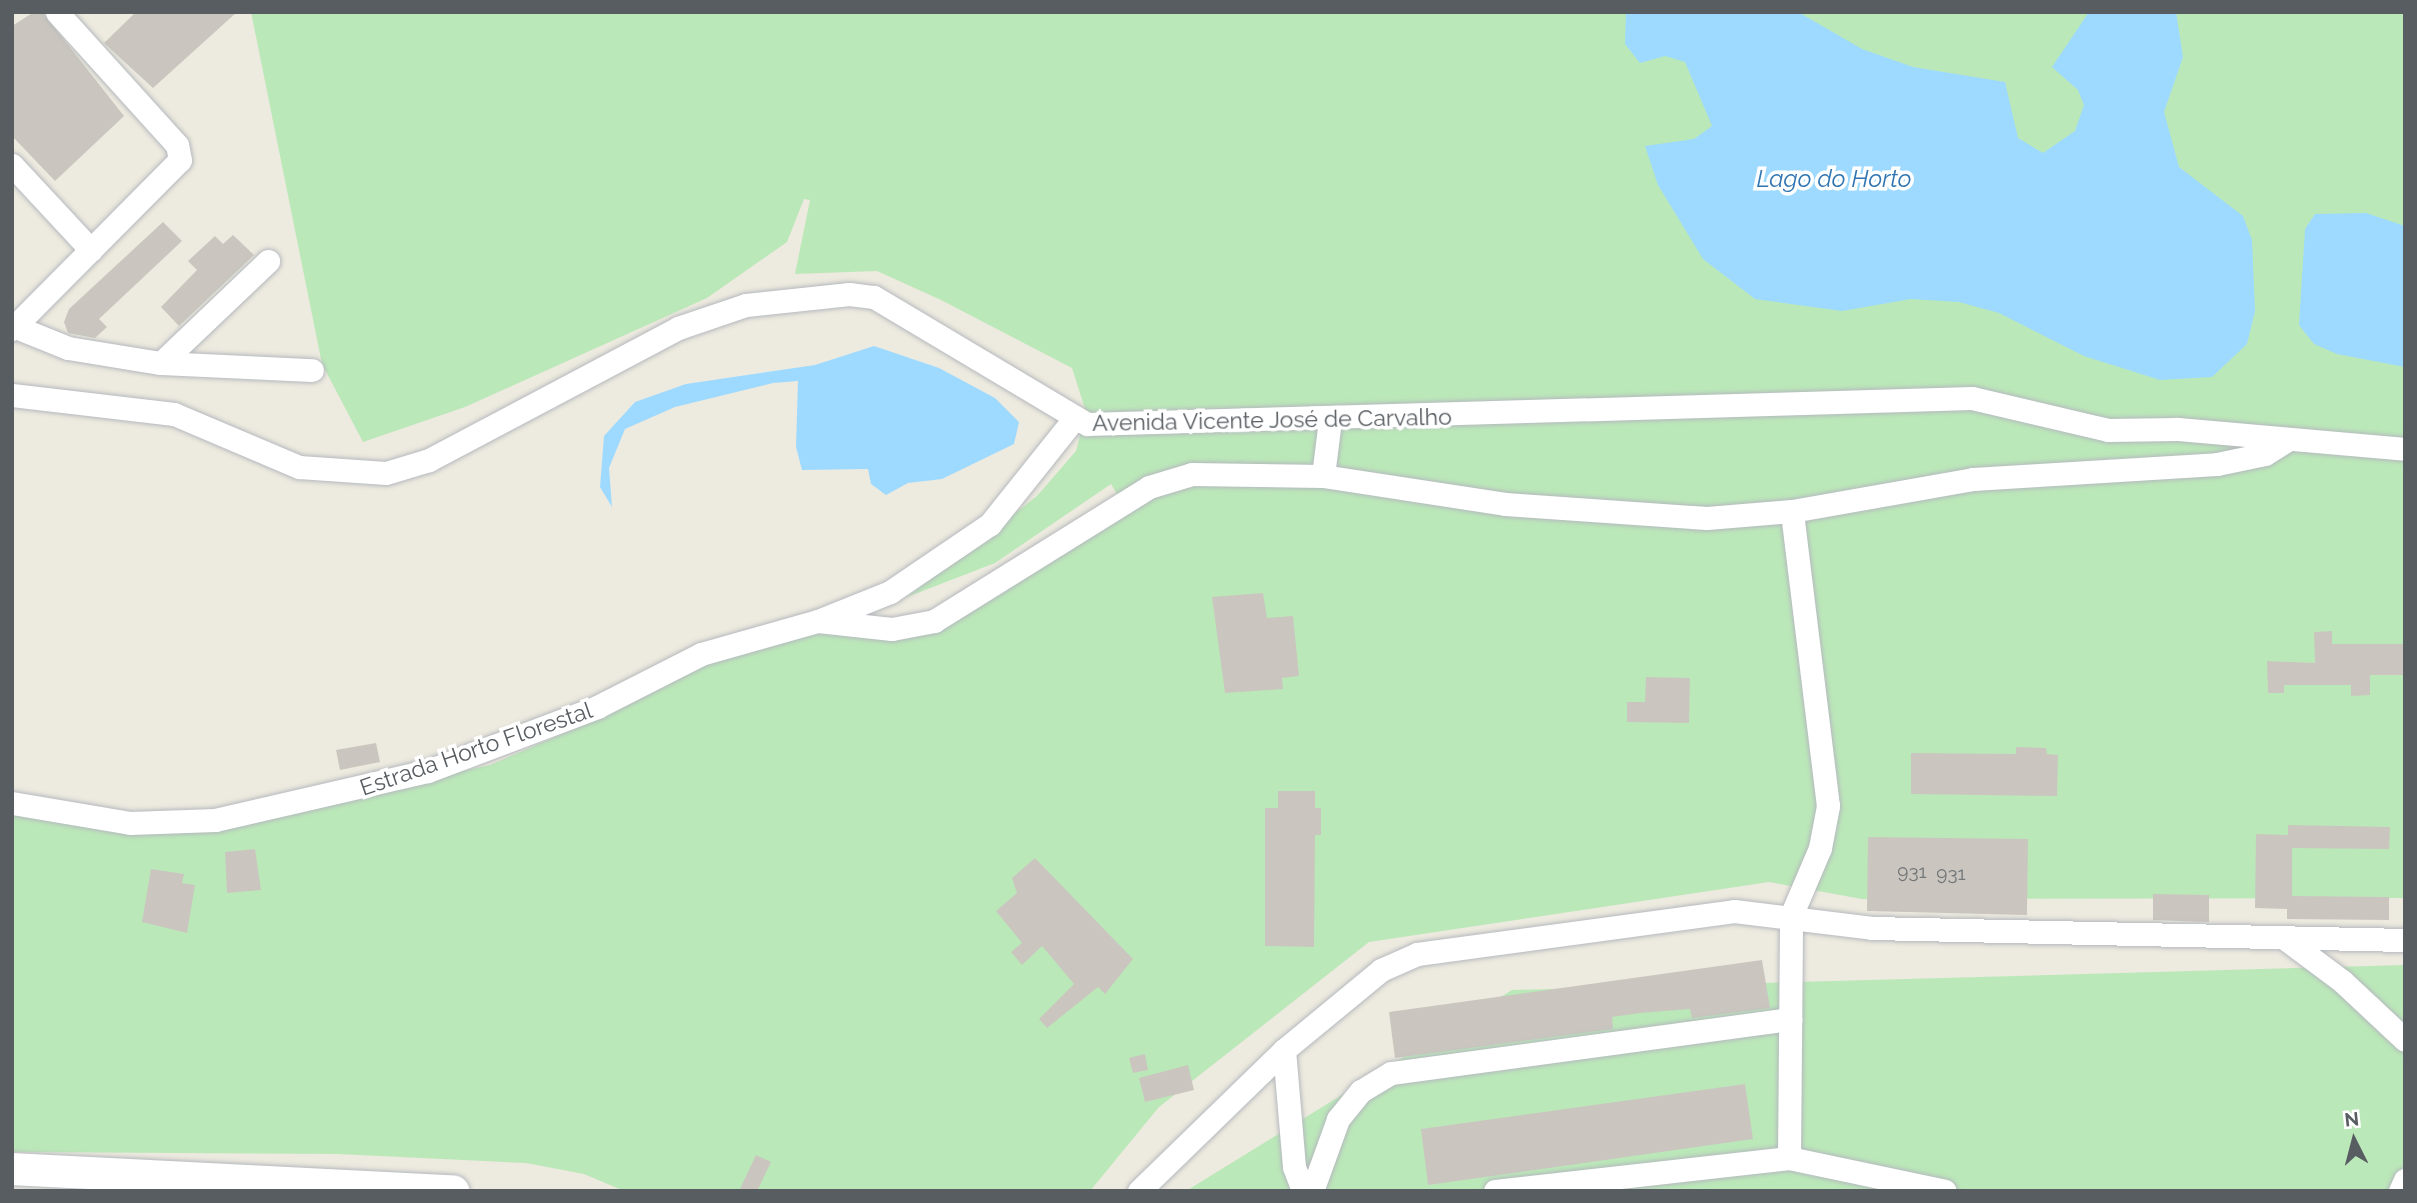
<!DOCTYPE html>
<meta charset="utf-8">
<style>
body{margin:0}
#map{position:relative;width:2417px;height:1203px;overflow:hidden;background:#edeadf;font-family:Raleway,sans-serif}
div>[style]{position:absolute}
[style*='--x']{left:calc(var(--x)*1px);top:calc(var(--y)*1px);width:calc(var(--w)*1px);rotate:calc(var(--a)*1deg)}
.green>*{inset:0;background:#bbe8b9}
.water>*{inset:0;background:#9edaff}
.building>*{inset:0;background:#cac6bf}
.roads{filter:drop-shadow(0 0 2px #b5b9be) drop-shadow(0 0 2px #b5b9be)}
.minor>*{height:23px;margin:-11.5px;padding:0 11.5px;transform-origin:11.5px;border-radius:11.5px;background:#fff}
.secondary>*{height:32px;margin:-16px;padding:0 16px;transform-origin:16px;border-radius:16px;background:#fff}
span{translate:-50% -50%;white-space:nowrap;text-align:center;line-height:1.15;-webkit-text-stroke:7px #fff;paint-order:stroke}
.number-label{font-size:19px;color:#747779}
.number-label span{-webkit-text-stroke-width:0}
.street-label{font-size:23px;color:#585d62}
.water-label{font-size:24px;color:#3075b1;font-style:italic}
.frame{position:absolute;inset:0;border:14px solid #585d62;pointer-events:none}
.north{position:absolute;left:2319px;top:1105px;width:70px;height:70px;-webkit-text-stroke:5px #fff;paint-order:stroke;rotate:354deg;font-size:19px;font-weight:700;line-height:28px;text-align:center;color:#585d62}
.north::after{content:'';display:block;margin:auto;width:24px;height:32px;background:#585d62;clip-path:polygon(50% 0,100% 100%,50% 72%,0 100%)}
</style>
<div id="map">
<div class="green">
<div style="clip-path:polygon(251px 12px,2405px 12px,2405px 898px,1862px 899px,1769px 882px,1369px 942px,1159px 1107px,1090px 1191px,624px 1191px,584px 1174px,526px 1163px,337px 1154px,12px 1152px,12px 811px,216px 825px,490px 765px,600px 718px,690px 665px,768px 641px,908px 622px,970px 599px,1125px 508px,1111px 484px,995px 563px,907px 597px,1037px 496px,1076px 451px,1086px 412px,1072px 368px,941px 300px,877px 271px,795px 274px,810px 200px,804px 199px,787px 242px,707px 298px,465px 407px,363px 442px,322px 364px)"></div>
<div style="clip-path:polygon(2405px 965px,2405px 1191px,1186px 1191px,1512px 990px)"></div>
</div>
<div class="water">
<div style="clip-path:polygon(1626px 12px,1798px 12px,1862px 49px,1913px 67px,2005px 82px,2018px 138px,2043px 153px,2075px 131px,2084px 105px,2078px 90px,2052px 67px,2089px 12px,2176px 12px,2183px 57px,2164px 112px,2179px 167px,2243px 216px,2252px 240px,2255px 311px,2247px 344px,2212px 377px,2160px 380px,2084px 356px,1999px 313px,1959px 302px,1911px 299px,1842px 311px,1755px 299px,1703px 259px,1658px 185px,1645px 146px,1694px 139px,1712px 126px,1685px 62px,1665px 56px,1640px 63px,1625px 44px)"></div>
<div style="clip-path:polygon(2366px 213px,2405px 226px,2405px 367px,2337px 354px,2314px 344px,2299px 325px,2305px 229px,2315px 214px)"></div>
<div style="clip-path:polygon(874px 346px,939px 368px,995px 398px,1019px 422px,1014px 444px,942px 479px,908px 483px,886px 495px,871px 484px,868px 469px,802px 470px,796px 447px,798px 381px,773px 383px,675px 407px,625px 429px,609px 468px,612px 507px,600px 487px,604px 436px,635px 402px,686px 384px,815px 365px)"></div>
</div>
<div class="building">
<div style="clip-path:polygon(34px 12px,43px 13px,124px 116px,55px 181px,12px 136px,12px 26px)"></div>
<div style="clip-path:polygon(136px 12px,237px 12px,153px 88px,104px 43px)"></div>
<div style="clip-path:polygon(163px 222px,182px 241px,99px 319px,107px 327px,95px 338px,68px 333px,64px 322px,69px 309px)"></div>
<div style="clip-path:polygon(233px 235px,254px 255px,179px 326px,161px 307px,197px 270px,188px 261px,215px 236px,223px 244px)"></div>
<div style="clip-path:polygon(1263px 593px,1267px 618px,1293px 616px,1299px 676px,1282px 678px,1283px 689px,1225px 693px,1212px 597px)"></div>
<div style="clip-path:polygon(2332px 631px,2332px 644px,2405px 644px,2405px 675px,2370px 675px,2370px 695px,2351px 696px,2351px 685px,2284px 685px,2284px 693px,2268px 693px,2267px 661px,2315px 663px,2314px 632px)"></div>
<div style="clip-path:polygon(1646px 677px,1690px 678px,1689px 723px,1627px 722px,1627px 702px,1645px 702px)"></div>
<div style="clip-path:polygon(376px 743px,380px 762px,340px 770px,336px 750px)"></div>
<div style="clip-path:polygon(2016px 747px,2046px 748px,2047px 754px,2058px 755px,2057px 796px,1911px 794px,1911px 753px,2016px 754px)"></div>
<div style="clip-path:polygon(1278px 791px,1315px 791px,1315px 808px,1321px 808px,1321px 835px,1315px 835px,1314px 947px,1265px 946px,1265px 808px,1278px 808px)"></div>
<div style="clip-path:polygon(2288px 825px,2390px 827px,2389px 849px,2292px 848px,2292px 896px,2389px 897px,2389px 920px,2287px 919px,2287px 909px,2255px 908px,2256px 834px,2288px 835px)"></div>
<div style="clip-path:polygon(1868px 837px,2028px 839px,2027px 915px,1867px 911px)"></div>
<div style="clip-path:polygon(255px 849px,261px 890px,227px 893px,225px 852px)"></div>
<div style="clip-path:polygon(1035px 858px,1133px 959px,1105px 994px,1098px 987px,1047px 1028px,1039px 1019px,1074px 984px,1042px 946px,1022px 965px,1011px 952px,1022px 943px,996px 911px,1017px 893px,1012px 878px)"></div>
<div style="clip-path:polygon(151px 869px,184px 874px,182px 883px,195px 885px,187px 933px,142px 922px)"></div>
<div style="clip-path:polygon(2153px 894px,2209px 895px,2209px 922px,2153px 920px)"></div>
<div style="clip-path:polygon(1762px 960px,1770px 1008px,1692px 1018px,1690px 1009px,1640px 1013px,1612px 1017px,1613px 1029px,1395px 1058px,1389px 1012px)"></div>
<div style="clip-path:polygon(1145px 1054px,1148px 1070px,1133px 1073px,1129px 1058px)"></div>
<div style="clip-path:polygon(1188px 1065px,1194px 1090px,1145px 1102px,1139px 1078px)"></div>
<div style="clip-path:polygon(1745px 1084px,1753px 1139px,1428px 1185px,1421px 1129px)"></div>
<div style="clip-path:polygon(756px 1155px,771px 1162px,757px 1191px,739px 1191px)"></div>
</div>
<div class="roads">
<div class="minor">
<div style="--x:12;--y:165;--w:116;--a:47.1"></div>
<div style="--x:16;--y:327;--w:56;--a:22"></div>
<div style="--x:68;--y:348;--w:94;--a:9.2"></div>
<div style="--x:161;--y:363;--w:151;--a:2.7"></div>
<div style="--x:12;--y:329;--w:238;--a:-45.2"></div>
<div style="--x:180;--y:160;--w:15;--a:-101"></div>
<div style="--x:177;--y:145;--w:179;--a:-132.1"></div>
<div style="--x:161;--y:363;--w:148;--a:-43.6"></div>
<div style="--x:12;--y:395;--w:163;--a:6.7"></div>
<div style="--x:174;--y:414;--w:136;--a:23"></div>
<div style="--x:299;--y:467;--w:87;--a:3.9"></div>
<div style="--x:386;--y:473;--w:45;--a:-16.8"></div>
<div style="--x:429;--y:460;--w:282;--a:-27.9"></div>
<div style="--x:678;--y:328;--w:72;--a:-18.7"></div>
<div style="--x:746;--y:305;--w:104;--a:-6.1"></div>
<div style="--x:849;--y:294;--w:25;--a:7"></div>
<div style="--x:874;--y:297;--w:248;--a:30.8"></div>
<div style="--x:1087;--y:424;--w:885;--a:-1.68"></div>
<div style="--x:1972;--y:398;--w:140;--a:13.2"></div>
<div style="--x:2108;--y:430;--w:70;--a:-0.8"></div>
<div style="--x:2178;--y:429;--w:228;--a:5"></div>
<div style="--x:1323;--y:476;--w:56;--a:-82.9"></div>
<div style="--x:818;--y:621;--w:74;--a:6.2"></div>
<div style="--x:892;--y:629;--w:43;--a:-10.8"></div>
<div style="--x:934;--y:621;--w:253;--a:-31.9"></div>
<div style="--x:1149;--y:487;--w:45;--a:-16.8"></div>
<div style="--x:1192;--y:474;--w:131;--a:0.9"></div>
<div style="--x:1323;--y:476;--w:184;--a:8.7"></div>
<div style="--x:1505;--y:504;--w:202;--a:4"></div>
<div style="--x:1707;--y:518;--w:85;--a:-4.7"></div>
<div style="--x:1792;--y:511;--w:184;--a:-10"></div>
<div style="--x:1973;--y:479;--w:244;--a:-3.5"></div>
<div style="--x:2217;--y:464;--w:49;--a:-11.8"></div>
<div style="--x:2265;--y:454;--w:25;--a:-32"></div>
<div style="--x:12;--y:803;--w:120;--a:9.6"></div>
<div style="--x:130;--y:823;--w:85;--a:-2"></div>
<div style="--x:215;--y:820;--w:219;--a:-13"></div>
<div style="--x:428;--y:771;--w:181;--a:-20.7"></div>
<div style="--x:597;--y:707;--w:117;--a:-27"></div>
<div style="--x:701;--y:654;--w:122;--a:-15.8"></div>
<div style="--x:818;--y:621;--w:78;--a:-21.9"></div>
<div style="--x:890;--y:592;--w:121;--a:-34.2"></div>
<div style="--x:990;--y:524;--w:133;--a:-51.4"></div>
<div style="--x:2283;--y:937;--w:74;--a:36.7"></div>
<div style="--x:2342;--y:981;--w:86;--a:43.1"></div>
<div style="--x:1284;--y:1050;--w:117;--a:85.1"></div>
<div style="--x:1294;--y:1167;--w:26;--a:69"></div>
<div style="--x:1789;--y:1158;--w:242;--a:-89.5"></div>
<div style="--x:1791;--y:916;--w:74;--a:-66.9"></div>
<div style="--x:1820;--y:848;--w:43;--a:-79.2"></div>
<div style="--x:1828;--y:806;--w:297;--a:-97"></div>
<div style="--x:1139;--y:1191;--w:202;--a:-44.2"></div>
<div style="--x:1284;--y:1050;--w:126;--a:-39.5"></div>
<div style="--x:1381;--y:970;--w:39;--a:-24"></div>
<div style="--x:1417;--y:954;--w:320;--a:-7.7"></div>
<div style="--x:1734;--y:911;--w:139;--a:7"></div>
<div style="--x:1872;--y:928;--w:533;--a:1.29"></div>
<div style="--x:1312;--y:1191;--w:77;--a:-70.1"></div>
<div style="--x:1338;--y:1119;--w:36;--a:-51"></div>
<div style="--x:1361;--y:1091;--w:35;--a:-31"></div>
<div style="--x:1391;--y:1073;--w:403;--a:-7.7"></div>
<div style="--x:1495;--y:1191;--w:296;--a:-6.4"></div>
<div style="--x:1789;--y:1158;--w:159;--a:11.9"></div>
<div style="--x:2400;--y:1191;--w:12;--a:-66"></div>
</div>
<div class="secondary">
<div style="--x:12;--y:1169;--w:442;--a:2.9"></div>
</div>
</div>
<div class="number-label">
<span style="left:1912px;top:872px">931</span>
<span style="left:1951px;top:874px">931</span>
</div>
<div class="street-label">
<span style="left:1272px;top:420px;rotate:-1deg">Avenida Vicente José de Carvalho</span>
<span style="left:476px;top:749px;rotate:-19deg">Estrada Horto Florestal</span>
</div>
<div class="water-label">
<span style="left:1834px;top:179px">Lago do Horto</span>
</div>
<div class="frame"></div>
<div class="north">N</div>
</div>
